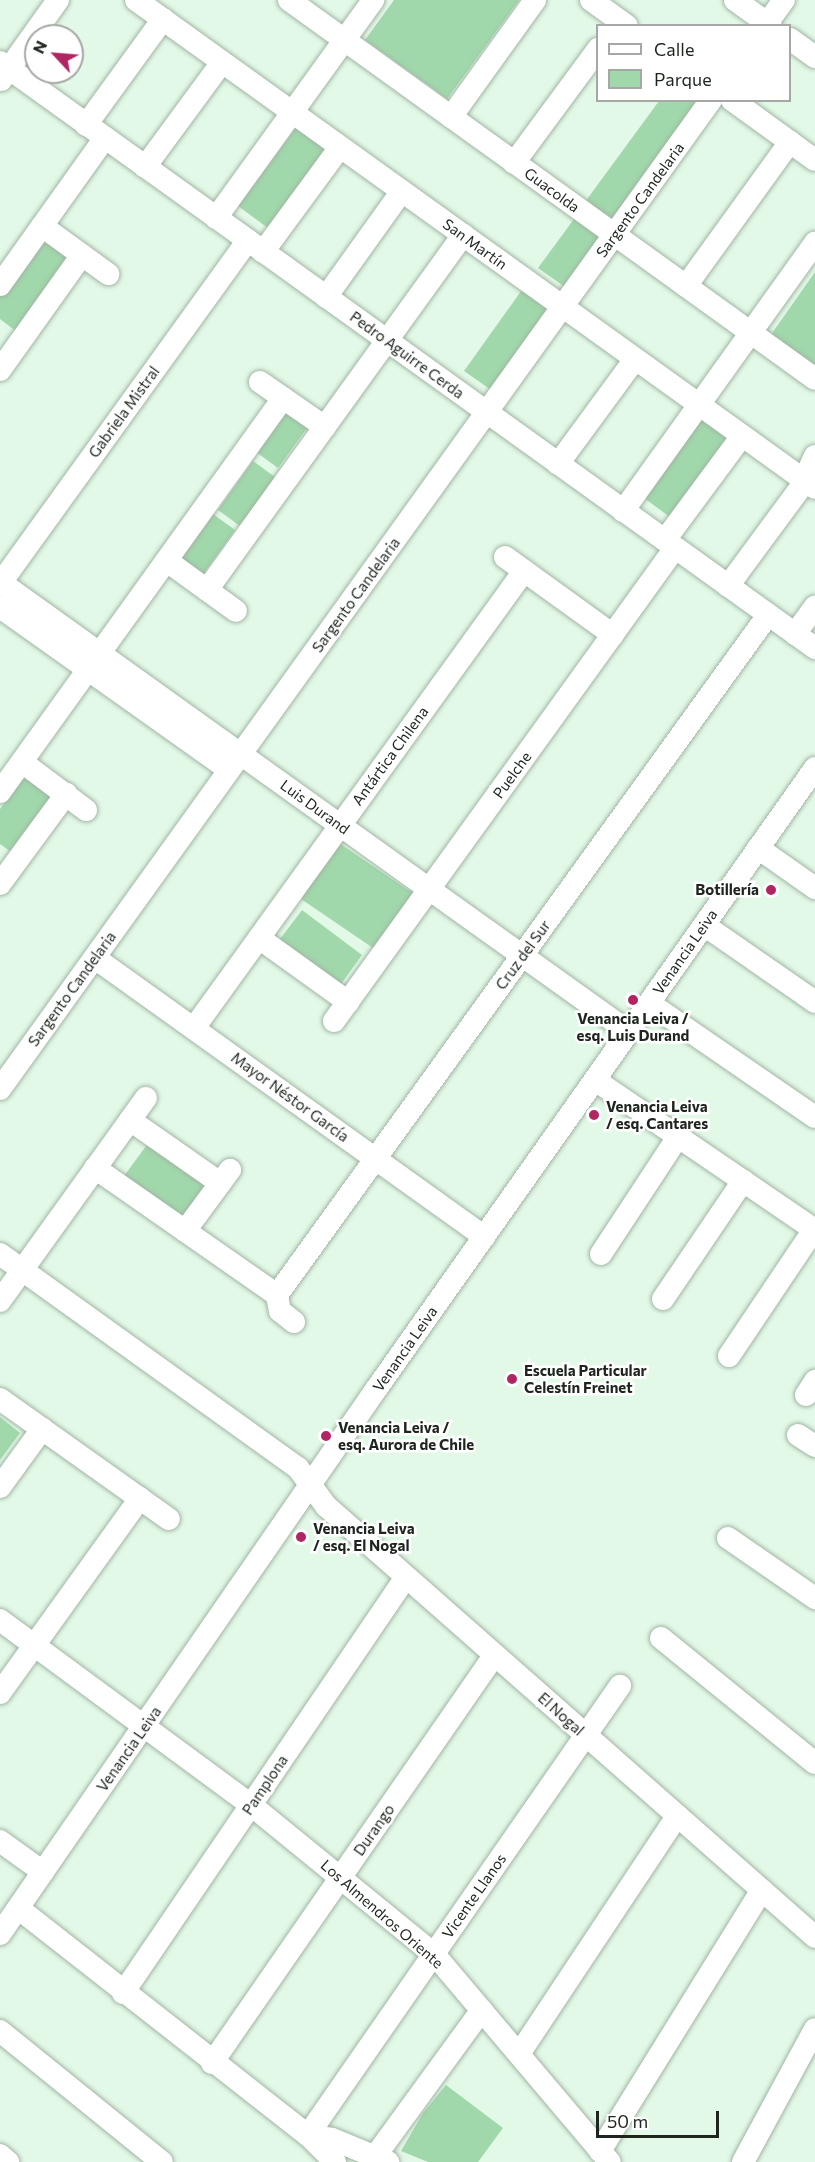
<!DOCTYPE html>
<meta charset="utf-8">
<style>
body{margin:0}
#map{position:relative;width:815px;height:2162px;overflow:hidden;background:#e3f9e7;font-family:Commissioner,sans-serif}
div>[style]{position:absolute}
[style*='--x']{left:calc(var(--x)*1px);top:calc(var(--y)*1px);width:calc(var(--w)*1px);rotate:calc(var(--a)*1deg)}
.green>*{inset:0;background:#a1d8ab}
.roads{filter:drop-shadow(0 0 2px #a1b5a4) drop-shadow(0 0 2px #a1b5a4)}
.minor>*{height:22px;margin:-11px;padding:0 11px;transform-origin:11px;border-radius:11px;background:#fff}
.dots>*{width:16px;height:16px;translate:-50% -50%;box-sizing:border-box;border:3px solid #fff;border-radius:50%}
span{translate:-50% -50%;white-space:nowrap;text-align:center;line-height:1.15;-webkit-text-stroke:5px #fff;paint-order:stroke}
.street-label{font-size:15px;color:#1d251e}
.poi-label{font-size:15px;color:#1d251e;font-weight:700}
.right{translate:-100% -50%;text-align:right}
.left{translate:0 -50%;text-align:left}
.legend{position:absolute;left:596px;top:24px;width:195px;height:78px;box-sizing:border-box;background:#fff;border:2px solid #a5a8a5;margin:0;padding:8px 10px;list-style:none;font-size:18px;color:#1d251e}
.legend li{display:flex;align-items:center;gap:12px;height:30px}
.legend b{width:30px;border:2px solid #a5a8a5}
.north{position:absolute;left:24px;top:24px;width:60px;height:60px;box-sizing:border-box;background:#fff;border:2px solid #a5a8a5;border-radius:50%;rotate:296deg;font-size:16px;font-weight:700;line-height:24px;text-align:center;color:#1d251e}
.north::after{content:'';display:block;margin:auto;width:21px;height:27px;background:#b12562;clip-path:polygon(50% 0,100% 100%,50% 72%,0 100%)}
.scale{position:absolute;left:596px;top:2111px;width:123px;height:27px;box-sizing:border-box;border:3px solid #1d251e;border-top:0;padding-left:8px;font-size:18px;line-height:21px;white-space:nowrap;color:#1d251e;-webkit-text-stroke:4px #fff;paint-order:stroke}
</style>
<div id="map">
<div class="green">
<div style="clip-path:polygon(394px 0,519px 0,447px 99px,365px 40px)"></div>
<div style="clip-path:polygon(659px 101px,702px 101px,614px 223px,585px 202px)"></div>
<div style="clip-path:polygon(298px 125px,332px 150px,272px 231px,238px 206px)"></div>
<div style="clip-path:polygon(574px 219px,600px 238px,565px 287px,538px 268px)"></div>
<div style="clip-path:polygon(42px 240px,71px 261px,21px 335px,0 319px,0 294px)"></div>
<div style="clip-path:polygon(815px 272px,815px 372px,768px 339px)"></div>
<div style="clip-path:polygon(524px 287px,554px 309px,494px 392px,464px 371px)"></div>
<div style="clip-path:polygon(289px 405px,312px 421px,278px 468px,256px 452px)"></div>
<div style="clip-path:polygon(705px 415px,735px 438px,674px 520px,644px 498px)"></div>
<div style="clip-path:polygon(253px 461px,275px 477px,240px 526px,218px 510px)"></div>
<div style="clip-path:polygon(213px 514px,235px 530px,201px 577px,179px 561px)"></div>
<div style="clip-path:polygon(26px 773px,53px 793px,10px 851px,0 844px,0 809px)"></div>
<div style="clip-path:polygon(339px 843px,414px 894px,376px 950px,301px 899px)"></div>
<div style="clip-path:polygon(302px 910px,362px 955px,341px 984px,280px 939px)"></div>
<div style="clip-path:polygon(149px 1142px,209px 1186px,184px 1220px,124px 1176px)"></div>
<div style="clip-path:polygon(0 1417px,20px 1433px,0 1460px)"></div>
<div style="clip-path:polygon(446px 2085px,503px 2128px,478px 2162px,428px 2162px,401px 2151px,423px 2113px)"></div>
</div>
<div class="roads">
<div class="minor">
<div style="--x:136;--y:0;--w:836;--a:35.7"></div>
<div style="--x:289;--y:0;--w:648;--a:35.77"></div>
<div style="--x:591;--y:0;--w:44;--a:35.8"></div>
<div style="--x:735;--y:0;--w:44;--a:35.8"></div>
<div style="--x:765;--y:26;--w:32;--a:-54"></div>
<div style="--x:790;--y:39;--w:31;--a:36"></div>
<div style="--x:0;--y:62;--w:1004;--a:35.72"></div>
<div style="--x:1;--y:80;--w:98;--a:-54.5"></div>
<div style="--x:732;--y:100;--w:102;--a:35.9"></div>
<div style="--x:451;--y:117;--w:144;--a:-54.3"></div>
<div style="--x:86;--y:125;--w:131;--a:-54"></div>
<div style="--x:514;--y:163;--w:142;--a:-53.6"></div>
<div style="--x:145;--y:167;--w:130;--a:-53.7"></div>
<div style="--x:216;--y:218;--w:269;--a:-54.2"></div>
<div style="--x:42;--y:226;--w:82;--a:36"></div>
<div style="--x:263;--y:252;--w:130;--a:-53.7"></div>
<div style="--x:0;--y:285;--w:181;--a:-54.5"></div>
<div style="--x:686;--y:286;--w:178;--a:-54.2"></div>
<div style="--x:326;--y:297;--w:130;--a:-54.4"></div>
<div style="--x:0;--y:370;--w:141;--a:-54.5"></div>
<div style="--x:260;--y:382;--w:79;--a:34.7"></div>
<div style="--x:558;--y:464;--w:130;--a:-53.7"></div>
<div style="--x:623;--y:511;--w:330;--a:-54.4"></div>
<div style="--x:665;--y:540;--w:129;--a:-53.5"></div>
<div style="--x:505;--y:557;--w:133;--a:35.8"></div>
<div style="--x:167;--y:561;--w:85;--a:35.9"></div>
<div style="--x:0;--y:582;--w:773;--a:35.58"></div>
<div style="--x:0;--y:584;--w:424;--a:-54.2"></div>
<div style="--x:728;--y:586;--w:123;--a:-53.6"></div>
<div style="--x:801;--y:487;--w:34;--a:-66"></div>
<div style="--x:207;--y:590;--w:438;--a:-54.2"></div>
<div style="--x:0;--y:607;--w:281;--a:35.4"></div>
<div style="--x:795;--y:634;--w:34;--a:-54"></div>
<div style="--x:22;--y:762;--w:80;--a:36.9"></div>
<div style="--x:0;--y:792;--w:485;--a:-54.3"></div>
<div style="--x:758;--y:848;--w:70;--a:35.1"></div>
<div style="--x:0;--y:884;--w:112;--a:-53.7"></div>
<div style="--x:704;--y:925;--w:135;--a:34.7"></div>
<div style="--x:259;--y:938;--w:110;--a:35.7"></div>
<div style="--x:95;--y:958;--w:479;--a:35.6"></div>
<div style="--x:649;--y:1003;--w:201;--a:34.5"></div>
<div style="--x:334;--y:1021;--w:583;--a:-54.21"></div>
<div style="--x:194;--y:1028;--w:564;--a:-54.17"></div>
<div style="--x:595;--y:1080;--w:266;--a:34.3"></div>
<div style="--x:0;--y:1089;--w:1218;--a:-54.29"></div>
<div style="--x:130;--y:1120;--w:110;--a:35"></div>
<div style="--x:95;--y:1168;--w:222;--a:34.9"></div>
<div style="--x:185;--y:1231;--w:76;--a:-53.6"></div>
<div style="--x:0;--y:1254;--w:367;--a:35.7"></div>
<div style="--x:298;--y:1468;--w:47;--a:53.6"></div>
<div style="--x:326;--y:1506;--w:652;--a:41.39"></div>
<div style="--x:601;--y:1254;--w:140;--a:-56.7"></div>
<div style="--x:663;--y:1299;--w:143;--a:-55.9"></div>
<div style="--x:0;--y:1301;--w:250;--a:-54.3"></div>
<div style="--x:294;--y:1322;--w:18;--a:-142"></div>
<div style="--x:280;--y:1311;--w:16;--a:-101"></div>
<div style="--x:277;--y:1295;--w:839;--a:-54.17"></div>
<div style="--x:729;--y:1356;--w:154;--a:-56.1"></div>
<div style="--x:806;--y:1395;--w:17;--a:-57"></div>
<div style="--x:0;--y:1399;--w:207;--a:35.4"></div>
<div style="--x:798;--y:1435;--w:20;--a:33"></div>
<div style="--x:0;--y:1487;--w:72;--a:-54.1"></div>
<div style="--x:728;--y:1538;--w:106;--a:34.6"></div>
<div style="--x:0;--y:1620;--w:312;--a:36.4"></div>
<div style="--x:251;--y:1805;--w:236;--a:39.2"></div>
<div style="--x:434;--y:1954;--w:272;--a:49.8"></div>
<div style="--x:661;--y:1638;--w:198;--a:39.1"></div>
<div style="--x:0;--y:1693;--w:240;--a:-54.3"></div>
<div style="--x:0;--y:1841;--w:53;--a:35.8"></div>
<div style="--x:18;--y:1908;--w:368;--a:38.1"></div>
<div style="--x:308;--y:2135;--w:38;--a:45"></div>
<div style="--x:0;--y:1934;--w:664;--a:-55.38"></div>
<div style="--x:377;--y:1388;--w:759;--a:-54.76"></div>
<div style="--x:123;--y:1993;--w:503;--a:-55.77"></div>
<div style="--x:0;--y:2031;--w:208;--a:39"></div>
<div style="--x:519;--y:2054;--w:286;--a:-56.4"></div>
<div style="--x:212;--y:2063;--w:496;--a:-55.3"></div>
<div style="--x:308;--y:2135;--w:547;--a:-55.21"></div>
<div style="--x:308;--y:2135;--w:24;--a:9"></div>
<div style="--x:332;--y:2139;--w:61;--a:22.3"></div>
<div style="--x:600;--y:2151;--w:307;--a:-58.2"></div>
<div style="--x:0;--y:2155;--w:11;--a:41"></div>
<div style="--x:371;--y:2162;--w:188;--a:-53.9"></div>
<div style="--x:743;--y:2162;--w:151;--a:-61.6"></div>
</div>
</div>
<div class="dots">
<div style="left:771px;top:890px;background:#b12562"></div>
<div style="left:633px;top:1000px;background:#b12562"></div>
<div style="left:594px;top:1115px;background:#b12562"></div>
<div style="left:512px;top:1379px;background:#b12562"></div>
<div style="left:326px;top:1436px;background:#b12562"></div>
<div style="left:301px;top:1537px;background:#b12562"></div>
</div>
<div class="street-label">
<span style="left:552px;top:190px;rotate:36deg">Guacolda</span>
<span style="left:640px;top:200px;rotate:-54deg">Sargento Candelaria</span>
<span style="left:475px;top:244px;rotate:36deg">San Martín</span>
<span style="left:407px;top:355px;rotate:36deg">Pedro Aguirre Cerda</span>
<span style="left:124px;top:412px;rotate:-54deg">Gabriela Mistral</span>
<span style="left:356px;top:595px;rotate:-54deg">Sargento Candelaria</span>
<span style="left:390px;top:756px;rotate:-54deg">Antártica Chilena</span>
<span style="left:512px;top:775px;rotate:-54deg">Puelche</span>
<span style="left:315px;top:807px;rotate:36deg">Luis Durand</span>
<span style="left:685px;top:952px;rotate:-55deg">Venancia Leiva</span>
<span style="left:523px;top:955px;rotate:-54deg">Cruz del Sur</span>
<span style="left:72px;top:989px;rotate:-54deg">Sargento Candelaria</span>
<span style="left:290px;top:1097px;rotate:36deg">Mayor Néstor García</span>
<span style="left:405px;top:1349px;rotate:-55deg">Venancia Leiva</span>
<span style="left:561px;top:1714px;rotate:42deg">El Nogal</span>
<span style="left:129px;top:1749px;rotate:-55deg">Venancia Leiva</span>
<span style="left:265px;top:1785px;rotate:-56deg">Pamplona</span>
<span style="left:374px;top:1830px;rotate:-55deg">Durango</span>
<span style="left:474px;top:1896px;rotate:-55deg">Vicente Llanos</span>
<span style="left:382px;top:1914px;rotate:41deg">Los Almendros Oriente</span>
</div>
<div class="poi-label">
<span class="right" style="left:759px;top:890px">Botillería</span>
<span style="left:633px;top:1027px">Venancia Leiva /<br>esq. Luis Durand</span>
<span class="left" style="left:606px;top:1115px">Venancia Leiva<br>/ esq. Cantares</span>
<span class="left" style="left:524px;top:1379px">Escuela Particular<br>Celestín Freinet</span>
<span class="left" style="left:338px;top:1436px">Venancia Leiva /<br>esq. Aurora de Chile</span>
<span class="left" style="left:313px;top:1537px">Venancia Leiva<br>/ esq. El Nogal</span>
</div>
<ul class="legend">
<li><b style="height:8px;background:#fff"></b>Calle</li>
<li><b style="height:16px;background:#a1d8ab"></b>Parque</li>
</ul>
<div class="north">N</div>
<div class="scale">50 m</div>
</div>
